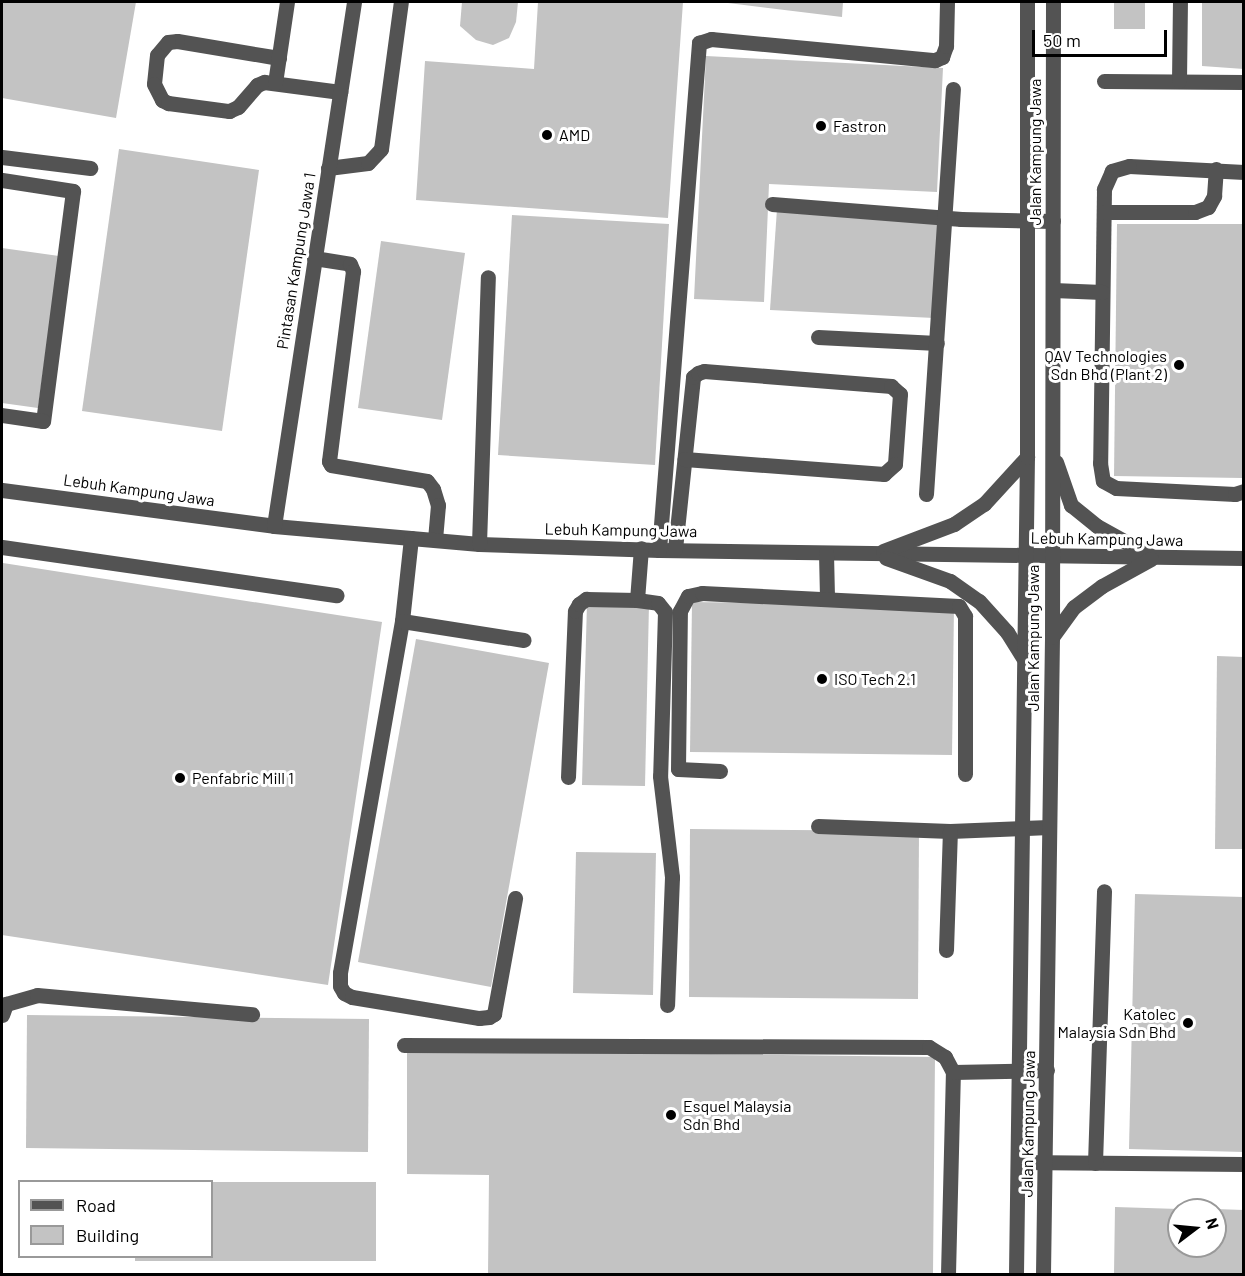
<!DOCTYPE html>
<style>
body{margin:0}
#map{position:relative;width:1245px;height:1276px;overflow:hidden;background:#fff;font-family:Barlow,sans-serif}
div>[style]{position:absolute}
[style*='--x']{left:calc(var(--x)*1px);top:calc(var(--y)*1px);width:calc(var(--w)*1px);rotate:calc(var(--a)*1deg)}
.building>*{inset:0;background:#c3c3c3}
.minor>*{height:15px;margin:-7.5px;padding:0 7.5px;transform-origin:7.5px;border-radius:7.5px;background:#535353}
.dots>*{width:16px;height:16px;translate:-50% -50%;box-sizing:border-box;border:3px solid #fff;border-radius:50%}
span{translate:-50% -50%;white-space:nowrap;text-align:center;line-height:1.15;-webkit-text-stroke:6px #fff;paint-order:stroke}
.poi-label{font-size:16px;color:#000}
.left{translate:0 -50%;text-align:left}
.right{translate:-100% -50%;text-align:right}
.street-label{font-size:16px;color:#000}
.frame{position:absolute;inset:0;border:3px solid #000;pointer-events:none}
.legend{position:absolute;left:18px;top:1180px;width:195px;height:78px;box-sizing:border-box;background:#fff;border:2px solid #999;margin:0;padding:8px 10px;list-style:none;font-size:18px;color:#000}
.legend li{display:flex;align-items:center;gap:12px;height:30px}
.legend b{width:30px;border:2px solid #999}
.north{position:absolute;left:1167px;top:1198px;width:60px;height:60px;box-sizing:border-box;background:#fff;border:2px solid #999;border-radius:50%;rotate:74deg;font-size:16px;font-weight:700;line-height:24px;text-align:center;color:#000}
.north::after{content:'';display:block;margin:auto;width:21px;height:27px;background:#000;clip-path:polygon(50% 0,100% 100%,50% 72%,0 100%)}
.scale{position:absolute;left:1032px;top:30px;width:135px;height:27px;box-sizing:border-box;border:3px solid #000;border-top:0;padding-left:8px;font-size:18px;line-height:21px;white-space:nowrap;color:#000;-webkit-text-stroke:4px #fff;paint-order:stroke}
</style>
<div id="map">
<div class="building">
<div style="clip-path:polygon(2px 2px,136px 2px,116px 118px,2px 98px)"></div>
<div style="clip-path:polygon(462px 2px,518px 2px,516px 22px,509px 38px,493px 45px,476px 40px,460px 26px)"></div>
<div style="clip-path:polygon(538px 2px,683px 2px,668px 218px,416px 200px,425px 61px,534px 69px)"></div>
<div style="clip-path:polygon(720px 2px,843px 2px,842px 17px)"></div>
<div style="clip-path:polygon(1114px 2px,1145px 2px,1145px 29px,1114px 29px)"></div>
<div style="clip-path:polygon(1202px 2px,1244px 2px,1244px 69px,1202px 66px)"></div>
<div style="clip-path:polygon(706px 56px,943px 68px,937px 192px,769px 184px,764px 302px,694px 299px)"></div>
<div style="clip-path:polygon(119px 149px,259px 170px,222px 431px,82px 411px)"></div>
<div style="clip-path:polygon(777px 209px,941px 221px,934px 318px,770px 310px)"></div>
<div style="clip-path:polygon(512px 215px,669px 224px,655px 465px,498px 455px)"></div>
<div style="clip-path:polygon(1117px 224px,1244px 224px,1242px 478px,1114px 476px)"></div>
<div style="clip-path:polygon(381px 241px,465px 253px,442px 420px,358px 408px)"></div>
<div style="clip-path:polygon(2px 248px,59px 256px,38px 408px,2px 403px)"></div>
<div style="clip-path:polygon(3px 563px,382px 622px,328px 985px,2px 935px)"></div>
<div style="clip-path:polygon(692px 602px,954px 606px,952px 755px,690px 752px)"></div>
<div style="clip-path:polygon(587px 603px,649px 604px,645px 786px,582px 785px)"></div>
<div style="clip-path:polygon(416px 639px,549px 663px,491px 987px,358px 962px)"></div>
<div style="clip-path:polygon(1217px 656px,1244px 657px,1244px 849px,1215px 849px)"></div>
<div style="clip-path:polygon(690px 829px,919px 831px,918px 999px,689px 997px)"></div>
<div style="clip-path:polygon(576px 852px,656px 853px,653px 995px,573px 993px)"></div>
<div style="clip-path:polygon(1135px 894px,1244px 897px,1244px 1152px,1129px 1149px)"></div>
<div style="clip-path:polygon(27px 1015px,369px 1019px,368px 1152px,26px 1148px)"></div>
<div style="clip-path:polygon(407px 1050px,935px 1057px,933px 1274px,488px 1274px,489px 1175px,407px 1174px)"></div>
<div style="clip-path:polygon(212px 1182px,376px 1182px,376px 1261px,135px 1261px,135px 1256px,212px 1256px)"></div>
<div style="clip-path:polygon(1115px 1207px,1179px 1209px,1179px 1246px,1215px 1246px,1215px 1209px,1244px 1210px,1244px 1274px,1114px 1274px)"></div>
</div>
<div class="minor">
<div style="--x:279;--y:58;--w:103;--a:-170.5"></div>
<div style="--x:177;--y:41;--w:9;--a:174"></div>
<div style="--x:168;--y:42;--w:17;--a:130"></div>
<div style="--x:157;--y:55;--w:29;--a:96"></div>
<div style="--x:154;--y:84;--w:18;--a:63"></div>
<div style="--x:162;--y:100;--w:7;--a:27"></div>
<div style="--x:168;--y:103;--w:62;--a:7.5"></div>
<div style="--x:229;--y:111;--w:10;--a:-24"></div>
<div style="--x:238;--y:107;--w:29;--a:-49"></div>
<div style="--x:257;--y:85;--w:8;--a:-23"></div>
<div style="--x:264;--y:82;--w:77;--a:7.5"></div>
<div style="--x:1104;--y:81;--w:140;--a:0.4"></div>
<div style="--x:1179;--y:81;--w:79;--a:-89.3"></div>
<div style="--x:275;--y:83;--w:82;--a:-81.6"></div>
<div style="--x:2;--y:157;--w:89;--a:7.1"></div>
<div style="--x:328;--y:168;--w:40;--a:-7.1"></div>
<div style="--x:368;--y:163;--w:19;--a:-47"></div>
<div style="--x:381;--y:149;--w:148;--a:-82.3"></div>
<div style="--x:1244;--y:172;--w:115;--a:-177"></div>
<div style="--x:1129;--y:166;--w:18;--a:164"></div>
<div style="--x:1112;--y:171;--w:20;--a:114"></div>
<div style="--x:1104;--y:189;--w:274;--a:90.8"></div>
<div style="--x:1100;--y:463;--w:18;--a:81"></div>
<div style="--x:1103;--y:481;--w:15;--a:28"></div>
<div style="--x:1116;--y:488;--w:119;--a:2.9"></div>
<div style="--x:1235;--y:494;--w:9;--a:-18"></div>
<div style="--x:2;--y:180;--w:72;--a:8.8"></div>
<div style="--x:73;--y:191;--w:232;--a:97.4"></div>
<div style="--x:43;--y:421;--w:41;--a:-171.7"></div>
<div style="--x:772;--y:204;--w:190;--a:4.5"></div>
<div style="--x:961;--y:219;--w:92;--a:1.2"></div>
<div style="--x:1105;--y:212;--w:90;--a:0"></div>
<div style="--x:1195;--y:212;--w:14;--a:-21"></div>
<div style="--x:1208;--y:207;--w:13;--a:-61"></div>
<div style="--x:1214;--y:196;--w:27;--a:-86"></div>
<div style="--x:314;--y:258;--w:36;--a:9"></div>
<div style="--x:350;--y:264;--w:8;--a:67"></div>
<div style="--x:353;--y:271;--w:192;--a:97.2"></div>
<div style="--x:329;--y:461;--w:4;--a:63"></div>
<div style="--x:331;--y:465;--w:97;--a:9.5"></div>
<div style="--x:427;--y:481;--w:10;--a:53"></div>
<div style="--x:433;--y:489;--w:17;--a:73"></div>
<div style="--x:438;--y:505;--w:35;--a:95"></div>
<div style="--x:1053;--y:290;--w:49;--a:2.3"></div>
<div style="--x:818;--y:337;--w:119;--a:2.9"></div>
<div style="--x:1056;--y:462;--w:46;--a:70.8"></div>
<div style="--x:1071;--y:505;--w:33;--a:39"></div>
<div style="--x:1097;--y:526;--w:62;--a:29.1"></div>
<div style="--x:2;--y:490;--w:274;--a:7.5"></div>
<div style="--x:274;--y:526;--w:206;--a:5"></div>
<div style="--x:479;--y:544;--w:180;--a:1.9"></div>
<div style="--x:659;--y:550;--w:585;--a:0.78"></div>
<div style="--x:926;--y:494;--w:406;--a:-86.2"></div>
<div style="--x:274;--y:526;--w:530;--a:-81.32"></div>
<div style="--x:411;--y:538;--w:83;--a:96.2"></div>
<div style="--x:402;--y:621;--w:357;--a:100"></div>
<div style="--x:340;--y:973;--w:13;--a:90"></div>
<div style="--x:340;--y:986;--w:8;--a:60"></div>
<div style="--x:344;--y:993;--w:9;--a:27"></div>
<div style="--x:352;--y:997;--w:129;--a:9.4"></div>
<div style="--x:479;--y:1018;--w:10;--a:-6"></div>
<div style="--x:489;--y:1017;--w:6;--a:-31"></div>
<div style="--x:494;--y:1014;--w:118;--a:-79.7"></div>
<div style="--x:479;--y:544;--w:267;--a:-88.1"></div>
<div style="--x:2;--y:547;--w:338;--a:8.2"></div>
<div style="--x:675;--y:549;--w:173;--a:-84"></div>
<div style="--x:693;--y:377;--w:6;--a:-39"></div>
<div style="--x:698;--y:373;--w:6;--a:-18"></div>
<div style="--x:704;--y:371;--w:188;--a:4.6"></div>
<div style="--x:891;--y:386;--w:12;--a:42"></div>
<div style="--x:900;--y:394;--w:70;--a:94.1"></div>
<div style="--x:895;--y:464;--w:15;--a:138"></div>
<div style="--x:884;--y:474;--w:200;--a:-175.7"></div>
<div style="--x:659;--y:550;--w:509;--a:-85.49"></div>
<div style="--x:699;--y:43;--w:13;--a:-18"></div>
<div style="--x:711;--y:39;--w:225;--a:5.4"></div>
<div style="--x:935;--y:60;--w:8;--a:-23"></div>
<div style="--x:942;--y:57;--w:12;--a:-70"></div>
<div style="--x:946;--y:46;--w:44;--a:-88.7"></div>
<div style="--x:883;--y:551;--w:76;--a:-20.8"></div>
<div style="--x:954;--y:524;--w:36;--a:-34"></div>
<div style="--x:984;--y:504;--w:64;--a:-47.5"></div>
<div style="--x:826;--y:553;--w:44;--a:88.7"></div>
<div style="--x:886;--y:558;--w:68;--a:19.8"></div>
<div style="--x:950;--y:581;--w:35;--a:35"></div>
<div style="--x:979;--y:601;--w:42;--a:47.9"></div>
<div style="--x:1007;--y:632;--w:32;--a:58"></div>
<div style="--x:637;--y:600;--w:21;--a:8"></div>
<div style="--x:658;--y:603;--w:11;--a:52"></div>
<div style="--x:665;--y:612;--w:164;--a:91.7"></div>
<div style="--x:660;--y:776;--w:102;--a:83.2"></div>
<div style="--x:672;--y:877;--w:128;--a:92.2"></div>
<div style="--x:402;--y:621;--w:123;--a:8.9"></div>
<div style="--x:1052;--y:637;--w:37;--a:-54"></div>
<div style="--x:1074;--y:607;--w:35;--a:-37"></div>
<div style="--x:1102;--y:586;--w:56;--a:-28.9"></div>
<div style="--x:720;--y:771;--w:42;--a:-177.3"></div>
<div style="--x:678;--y:769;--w:158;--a:-89.3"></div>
<div style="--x:680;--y:611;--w:17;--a:-62"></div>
<div style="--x:688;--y:596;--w:14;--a:-12"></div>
<div style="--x:702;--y:593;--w:257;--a:2.9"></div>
<div style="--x:959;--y:606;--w:12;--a:59"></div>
<div style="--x:965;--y:616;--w:158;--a:90"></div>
<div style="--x:568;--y:777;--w:166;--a:-87.6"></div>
<div style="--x:575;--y:611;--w:8;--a:-60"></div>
<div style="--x:579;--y:604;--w:9;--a:-36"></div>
<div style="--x:586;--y:599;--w:51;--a:1.1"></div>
<div style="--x:637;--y:600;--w:52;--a:-85.6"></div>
<div style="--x:818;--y:826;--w:132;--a:2.2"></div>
<div style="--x:950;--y:831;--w:99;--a:-2.3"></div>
<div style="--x:946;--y:950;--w:119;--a:-88.1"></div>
<div style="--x:2;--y:1015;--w:12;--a:-70"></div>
<div style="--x:6;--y:1004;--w:32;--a:-16"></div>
<div style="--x:37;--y:995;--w:216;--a:5.1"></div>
<div style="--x:404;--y:1045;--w:525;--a:0.22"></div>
<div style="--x:929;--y:1047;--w:19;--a:32"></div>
<div style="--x:945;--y:1057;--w:17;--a:62"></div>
<div style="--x:1018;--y:1162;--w:226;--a:0.5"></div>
<div style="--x:1095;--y:1163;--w:272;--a:-88.1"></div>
<div style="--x:948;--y:1274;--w:202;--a:-88.6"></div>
<div style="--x:953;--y:1072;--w:94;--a:-1.2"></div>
<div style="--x:1016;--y:1274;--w:817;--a:-89.23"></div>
<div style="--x:1027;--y:457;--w:455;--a:-90"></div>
<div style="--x:1043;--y:1274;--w:637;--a:-89.19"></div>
<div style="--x:1052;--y:637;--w:635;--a:-89.91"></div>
</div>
<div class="dots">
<div style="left:821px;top:126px;background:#000"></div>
<div style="left:547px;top:135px;background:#000"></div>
<div style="left:1179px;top:365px;background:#000"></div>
<div style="left:822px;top:679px;background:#000"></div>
<div style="left:180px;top:778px;background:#000"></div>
<div style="left:1188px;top:1023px;background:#000"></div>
<div style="left:671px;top:1115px;background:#000"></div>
</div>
<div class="poi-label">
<span class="left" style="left:833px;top:126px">Fastron</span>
<span class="left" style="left:559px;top:135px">AMD</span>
<span class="right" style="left:1167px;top:365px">QAV Technologies<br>Sdn Bhd (Plant 2)</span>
<span class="left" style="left:834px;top:679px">ISO Tech 2.1</span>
<span class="left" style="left:192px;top:778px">Penfabric Mill 1</span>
<span class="right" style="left:1176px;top:1023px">Katolec<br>Malaysia Sdn Bhd</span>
<span class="left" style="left:683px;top:1115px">Esquel Malaysia<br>Sdn Bhd</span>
</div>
<div class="street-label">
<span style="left:1035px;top:152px;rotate:-90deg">Jalan Kampung Jawa</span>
<span style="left:296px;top:261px;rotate:-81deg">Pintasan Kampung Jawa 1</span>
<span style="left:139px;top:490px;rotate:8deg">Lebuh Kampung Jawa</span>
<span style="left:621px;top:530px;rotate:1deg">Lebuh Kampung Jawa</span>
<span style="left:1107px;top:539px;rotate:1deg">Lebuh Kampung Jawa</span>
<span style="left:1033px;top:638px;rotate:-90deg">Jalan Kampung Jawa</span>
<span style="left:1028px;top:1124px;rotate:-89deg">Jalan Kampung Jawa</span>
</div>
<div class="frame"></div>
<ul class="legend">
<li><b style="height:8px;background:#535353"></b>Road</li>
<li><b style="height:16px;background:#c3c3c3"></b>Building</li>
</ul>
<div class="north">N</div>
<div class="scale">50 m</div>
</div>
